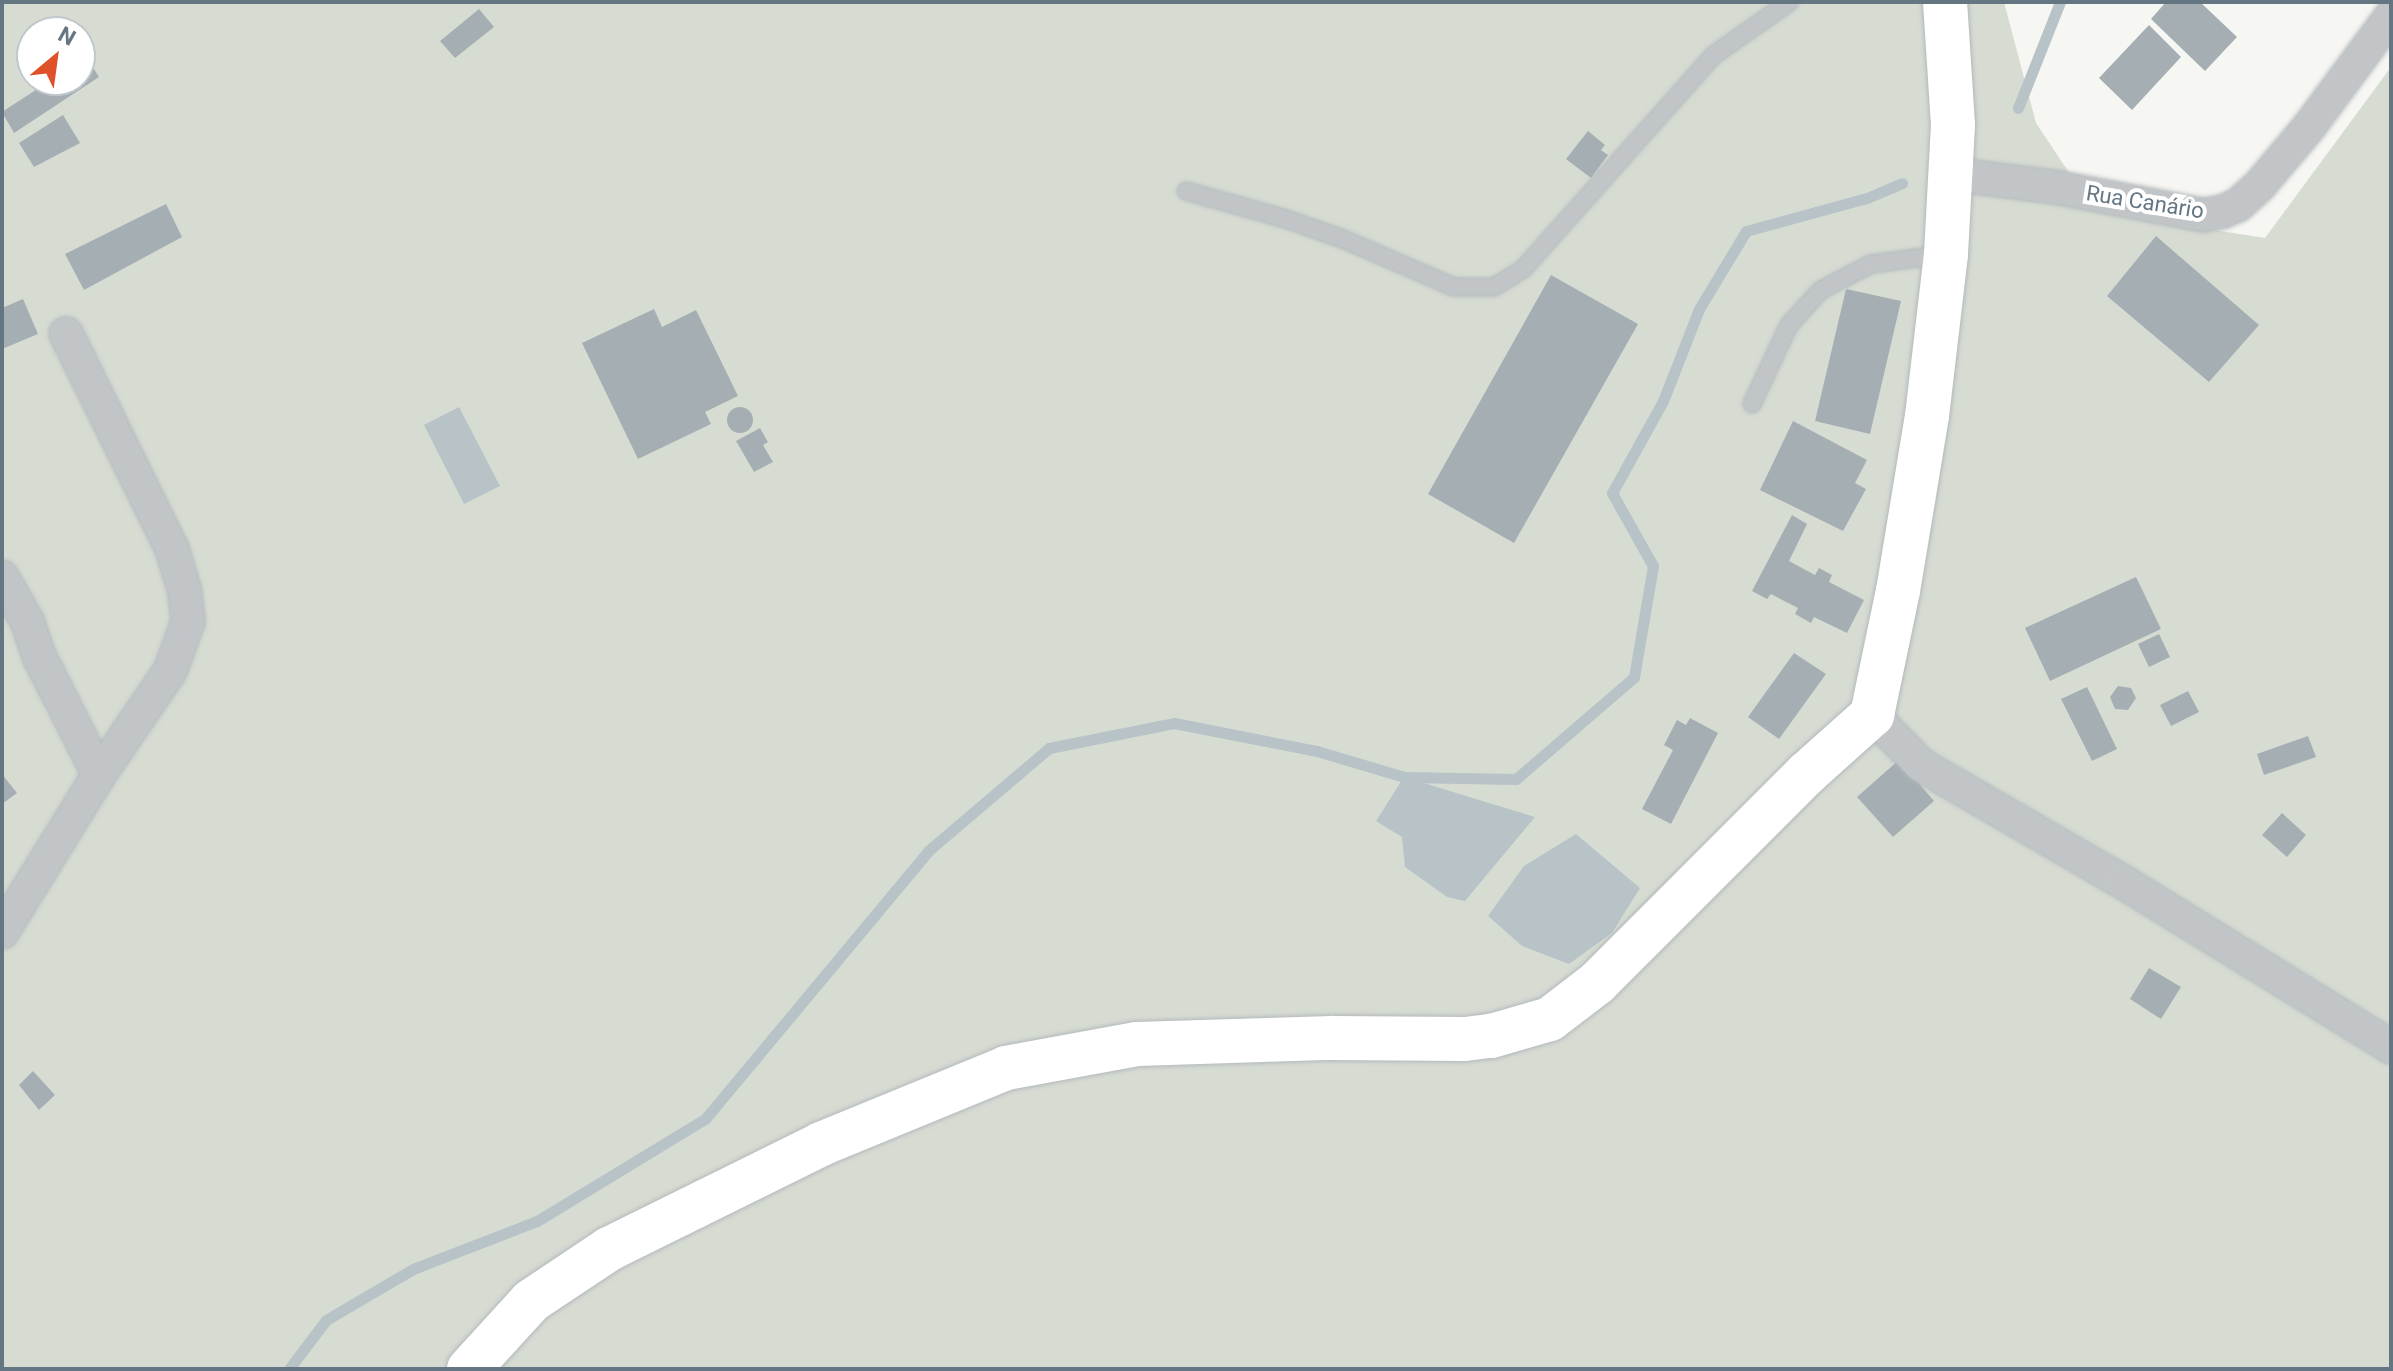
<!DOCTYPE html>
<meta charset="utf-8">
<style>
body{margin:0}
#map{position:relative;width:2393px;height:1371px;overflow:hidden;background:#f6f6f2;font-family:Roboto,sans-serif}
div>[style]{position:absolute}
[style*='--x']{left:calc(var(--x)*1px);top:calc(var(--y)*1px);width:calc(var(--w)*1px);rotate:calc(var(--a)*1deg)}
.green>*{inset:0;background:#d7dcd3}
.water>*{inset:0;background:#b7c3c7}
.stream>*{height:11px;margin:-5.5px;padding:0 5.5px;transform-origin:5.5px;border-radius:5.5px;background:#b7c3c7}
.building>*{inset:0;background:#a5aeb3}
.round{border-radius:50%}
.roads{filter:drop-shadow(0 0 2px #b3b9bd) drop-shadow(0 0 2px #b3b9bd)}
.service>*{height:16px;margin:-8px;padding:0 8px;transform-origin:8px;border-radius:8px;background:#c1c5c8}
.minor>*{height:32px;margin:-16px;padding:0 16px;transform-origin:16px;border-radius:16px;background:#c1c5c8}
.secondary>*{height:44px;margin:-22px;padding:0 22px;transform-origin:22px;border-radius:22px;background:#fff}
span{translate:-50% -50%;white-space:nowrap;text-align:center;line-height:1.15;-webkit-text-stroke:8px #fff;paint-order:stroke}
.street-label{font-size:22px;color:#657683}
.frame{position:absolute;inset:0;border:4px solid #657683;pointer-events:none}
.north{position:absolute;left:16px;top:16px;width:80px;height:80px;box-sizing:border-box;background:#fff;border:2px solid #c1c8cd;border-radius:50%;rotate:29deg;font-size:22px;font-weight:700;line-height:32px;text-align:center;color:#657683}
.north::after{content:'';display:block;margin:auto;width:28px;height:36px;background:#df5129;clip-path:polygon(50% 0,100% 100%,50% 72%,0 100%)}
</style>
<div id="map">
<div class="green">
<div style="clip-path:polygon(evenodd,2px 2px,2004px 2px,2036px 123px,2090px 204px,2164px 222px,2265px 238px,2391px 67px,2391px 1369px,2px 1369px,2px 2px,32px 32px,80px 32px,80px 80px,32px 80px,32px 32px)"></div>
</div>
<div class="water">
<div style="clip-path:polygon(459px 407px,500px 486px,464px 504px,424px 425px)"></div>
<div style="clip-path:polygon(1404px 777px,1535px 817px,1465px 901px,1447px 897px,1405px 867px,1402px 837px,1376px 821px)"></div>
<div style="clip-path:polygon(1576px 834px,1640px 888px,1612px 933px,1569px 964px,1522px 946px,1488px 916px,1524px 866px)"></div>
</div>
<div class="stream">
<div style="--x:2018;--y:108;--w:114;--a:-68.4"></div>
<div style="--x:289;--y:1369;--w:61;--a:-52.9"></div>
<div style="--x:326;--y:1320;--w:101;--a:-30.4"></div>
<div style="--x:413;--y:1269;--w:133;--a:-21.2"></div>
<div style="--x:537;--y:1221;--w:197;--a:-31.3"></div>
<div style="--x:705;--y:1119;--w:349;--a:-50.2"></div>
<div style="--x:928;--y:851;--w:159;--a:-40.4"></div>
<div style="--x:1049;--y:748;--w:127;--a:-11.3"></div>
<div style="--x:1174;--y:723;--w:146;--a:11.1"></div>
<div style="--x:1317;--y:751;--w:91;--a:16.6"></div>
<div style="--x:1404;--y:777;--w:112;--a:1"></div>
<div style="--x:1516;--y:779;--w:156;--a:-40.8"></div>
<div style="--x:1634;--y:677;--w:113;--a:-80.3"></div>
<div style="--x:1653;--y:566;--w:84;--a:-119.3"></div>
<div style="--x:1612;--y:493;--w:105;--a:-61"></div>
<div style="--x:1663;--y:401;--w:99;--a:-68.6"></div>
<div style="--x:1699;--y:309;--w:91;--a:-58.9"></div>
<div style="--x:1746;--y:231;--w:125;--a:-15.3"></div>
<div style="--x:1867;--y:198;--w:38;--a:-23"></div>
</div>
<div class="building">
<div style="clip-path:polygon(2166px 2px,2200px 2px,2237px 37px,2205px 71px,2151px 19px)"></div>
<div style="clip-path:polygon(479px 9px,494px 27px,455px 58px,440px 41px)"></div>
<div style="clip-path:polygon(2149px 25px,2181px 57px,2132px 110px,2099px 78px)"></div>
<div style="clip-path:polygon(86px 56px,99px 77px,14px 133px,2px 112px,51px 80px,80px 80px,80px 60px)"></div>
<div style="clip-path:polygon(63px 115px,80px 143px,34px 167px,19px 143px)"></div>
<div style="clip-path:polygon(1588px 131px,1605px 145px,1601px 150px,1608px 155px,1591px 178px,1566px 159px)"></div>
<div style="clip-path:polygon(166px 204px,182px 237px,84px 290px,65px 254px)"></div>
<div style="clip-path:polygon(2156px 236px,2259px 325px,2209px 382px,2107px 296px)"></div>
<div style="clip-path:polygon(1551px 275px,1638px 324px,1514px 543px,1428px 494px)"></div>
<div style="clip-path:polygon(1846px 289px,1901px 301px,1870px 434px,1815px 421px)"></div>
<div style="clip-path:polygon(23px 299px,38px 334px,2px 349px,2px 308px)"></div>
<div style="clip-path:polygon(654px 309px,662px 327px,696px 310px,738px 396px,705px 412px,711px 424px,638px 459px,582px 343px)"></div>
<div class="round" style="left:727px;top:407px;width:26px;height:26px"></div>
<div style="clip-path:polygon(1793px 421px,1867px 460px,1855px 483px,1866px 489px,1843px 531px,1760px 490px)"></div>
<div style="clip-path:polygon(760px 428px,768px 442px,763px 445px,773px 462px,754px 472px,736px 441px)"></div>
<div style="clip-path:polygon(1792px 515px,1807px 524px,1789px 561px,1815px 575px,1819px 568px,1832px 575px,1829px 582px,1864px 600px,1847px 633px,1814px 617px,1811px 623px,1795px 614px,1798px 608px,1771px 594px,1767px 599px,1752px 591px)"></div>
<div style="clip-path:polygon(2136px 577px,2161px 629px,2050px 681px,2025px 628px)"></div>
<div style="clip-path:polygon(2159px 634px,2170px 657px,2149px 667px,2138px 644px)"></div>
<div style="clip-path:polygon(1794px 653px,1826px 674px,1779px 739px,1748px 717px)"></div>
<div style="clip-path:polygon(2118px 686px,2131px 688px,2136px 698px,2128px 710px,2115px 709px,2110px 697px)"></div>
<div style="clip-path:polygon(2087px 687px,2117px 749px,2092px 761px,2061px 699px)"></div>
<div style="clip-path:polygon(2188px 691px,2199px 712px,2171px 726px,2160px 705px)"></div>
<div style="clip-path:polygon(1690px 718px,1718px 733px,1671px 824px,1642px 809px,1673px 750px,1664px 745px,1677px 720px,1686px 725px)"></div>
<div style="clip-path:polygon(2308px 736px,2316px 757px,2264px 775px,2257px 754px)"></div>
<div style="clip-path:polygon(1899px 760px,1934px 801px,1893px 837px,1857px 797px)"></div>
<div style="clip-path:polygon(2px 774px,17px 793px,2px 804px)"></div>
<div style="clip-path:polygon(2282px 813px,2306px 835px,2287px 857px,2262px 835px)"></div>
<div style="clip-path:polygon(2149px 968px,2181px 987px,2161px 1019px,2130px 999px)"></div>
<div style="clip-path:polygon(33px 1071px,55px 1095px,39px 1110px,19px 1085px)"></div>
</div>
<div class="roads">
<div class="service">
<div style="--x:1186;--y:191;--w:104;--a:15.6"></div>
<div style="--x:1286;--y:219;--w:60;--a:19.3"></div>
<div style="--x:1343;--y:239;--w:121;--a:23.4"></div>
<div style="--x:1454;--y:287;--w:40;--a:0"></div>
<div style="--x:1494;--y:287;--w:36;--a:-32"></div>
<div style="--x:1524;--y:268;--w:285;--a:-48.3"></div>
<div style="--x:1714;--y:55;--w:92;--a:-35.2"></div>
<div style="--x:1752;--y:404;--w:87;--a:-64.9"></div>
<div style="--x:1789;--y:325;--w:47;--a:-47.6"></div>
<div style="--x:1821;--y:290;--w:56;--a:-27.5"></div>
<div style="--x:1871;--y:264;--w:76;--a:-7.6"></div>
</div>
<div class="minor">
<div style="--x:1951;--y:174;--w:110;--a:7.3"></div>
<div style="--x:2060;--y:188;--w:146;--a:10.7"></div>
<div style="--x:2203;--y:215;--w:19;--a:-9"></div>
<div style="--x:2222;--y:212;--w:17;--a:-24"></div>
<div style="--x:2238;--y:205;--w:30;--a:-42"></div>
<div style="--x:2260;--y:185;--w:76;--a:-49.8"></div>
<div style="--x:2309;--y:127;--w:138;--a:-53.5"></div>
<div style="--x:2;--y:577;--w:51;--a:60.4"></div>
<div style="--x:27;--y:621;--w:39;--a:71"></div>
<div style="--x:40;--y:658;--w:131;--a:63.2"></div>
<div style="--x:1872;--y:715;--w:70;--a:45.6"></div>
<div style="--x:1921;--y:765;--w:233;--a:30.1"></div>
<div style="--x:2123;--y:882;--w:315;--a:31.6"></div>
<div style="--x:2;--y:932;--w:185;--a:-58.3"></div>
<div style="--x:99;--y:775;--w:126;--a:-55.7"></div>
<div style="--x:170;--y:671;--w:52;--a:-69.8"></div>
<div style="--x:188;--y:622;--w:30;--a:-96"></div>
<div style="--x:185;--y:592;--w:45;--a:-106.8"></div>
<div style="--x:172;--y:549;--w:240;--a:-116.2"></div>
</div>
<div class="secondary">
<div style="--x:469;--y:1369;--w:92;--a:-47.6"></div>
<div style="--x:531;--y:1301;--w:94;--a:-33.7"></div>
<div style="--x:609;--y:1249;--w:237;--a:-26.3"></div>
<div style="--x:821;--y:1144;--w:200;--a:-22.3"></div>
<div style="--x:1006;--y:1068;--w:133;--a:-10.4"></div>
<div style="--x:1137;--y:1044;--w:195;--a:-1.8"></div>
<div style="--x:1332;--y:1038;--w:133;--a:0.4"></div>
<div style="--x:1465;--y:1039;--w:26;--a:-7"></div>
<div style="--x:1491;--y:1036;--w:61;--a:-16.1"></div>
<div style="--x:1550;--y:1019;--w:59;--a:-37.5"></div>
<div style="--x:1597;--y:983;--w:296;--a:-45"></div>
<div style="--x:1806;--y:774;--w:89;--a:-41.8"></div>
<div style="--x:1872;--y:715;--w:127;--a:-78.2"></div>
<div style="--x:1898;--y:591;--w:177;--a:-80.6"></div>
<div style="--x:1927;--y:416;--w:163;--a:-83.3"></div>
<div style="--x:1946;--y:254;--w:129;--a:-86.9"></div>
<div style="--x:1953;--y:125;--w:123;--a:-93.7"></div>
</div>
</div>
<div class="street-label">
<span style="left:2145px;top:202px;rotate:9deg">Rua Canário</span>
</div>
<div class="frame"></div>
<div class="north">N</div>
</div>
